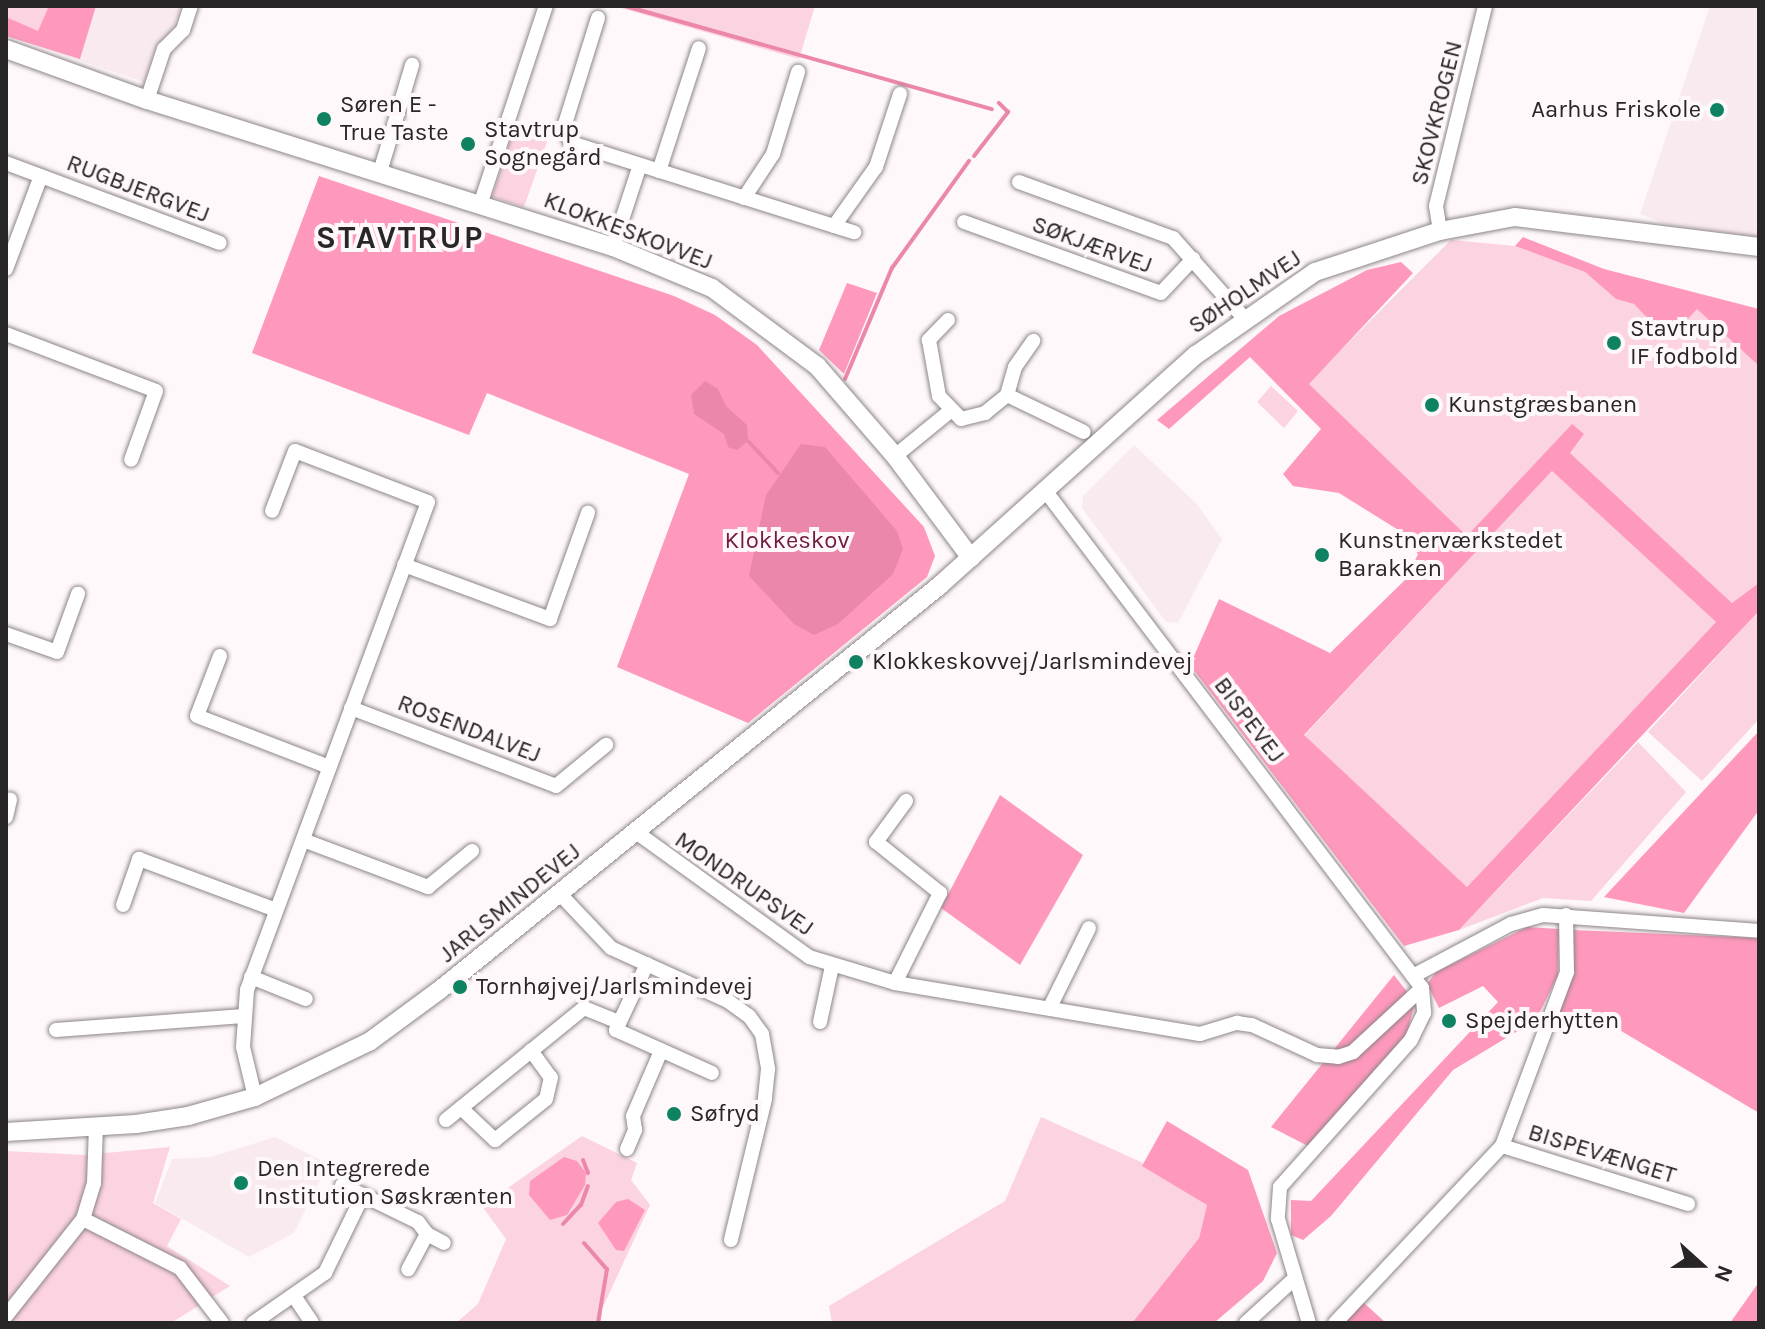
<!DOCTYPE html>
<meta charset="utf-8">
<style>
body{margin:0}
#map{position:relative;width:1765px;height:1329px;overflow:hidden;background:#fef8fa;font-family:Karla,sans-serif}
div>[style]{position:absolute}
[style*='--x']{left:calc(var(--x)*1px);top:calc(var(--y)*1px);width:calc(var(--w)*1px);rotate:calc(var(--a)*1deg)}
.built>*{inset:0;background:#f9eaef}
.green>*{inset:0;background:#fcd3e0}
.forest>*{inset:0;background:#ff98bd}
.water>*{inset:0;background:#ec87ac}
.stream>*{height:4px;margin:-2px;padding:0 2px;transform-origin:2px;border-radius:2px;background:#ec87ac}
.roads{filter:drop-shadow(0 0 2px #8d8587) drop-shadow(0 0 2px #8d8587)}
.minor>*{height:14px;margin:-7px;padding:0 7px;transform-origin:7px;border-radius:7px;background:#fff}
.tertiary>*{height:18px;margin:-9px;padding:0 9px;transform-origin:9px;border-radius:9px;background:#fff}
.dots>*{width:22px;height:22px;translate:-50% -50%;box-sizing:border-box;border:4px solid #fef8fa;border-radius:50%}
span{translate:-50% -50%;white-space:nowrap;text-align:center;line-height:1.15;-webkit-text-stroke:8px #fef8fa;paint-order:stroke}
.poi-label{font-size:24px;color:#292627}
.left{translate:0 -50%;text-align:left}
.right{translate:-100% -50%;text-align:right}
.street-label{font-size:24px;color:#292627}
.park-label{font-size:24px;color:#731a43}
.district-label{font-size:32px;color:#292627;font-weight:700;letter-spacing:2px}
.frame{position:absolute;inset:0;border:8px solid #292627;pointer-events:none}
.north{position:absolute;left:1661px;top:1225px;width:80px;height:80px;-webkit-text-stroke:6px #fef8fa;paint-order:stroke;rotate:111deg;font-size:22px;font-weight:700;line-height:32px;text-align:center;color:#292627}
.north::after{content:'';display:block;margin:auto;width:28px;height:36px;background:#292627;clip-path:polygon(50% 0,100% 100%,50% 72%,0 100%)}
</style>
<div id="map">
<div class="built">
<div style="clip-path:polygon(6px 6px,181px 6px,174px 27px,155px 48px,144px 82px,6px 36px)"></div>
<div style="clip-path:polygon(1710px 6px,1759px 6px,1759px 237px,1665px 224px,1640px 214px)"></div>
<div style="clip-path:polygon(1134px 445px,1197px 504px,1222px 539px,1178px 623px,1166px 622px,1082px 508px,1083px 496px)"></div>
<div style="clip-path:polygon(275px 1137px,328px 1164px,294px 1233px,249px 1257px,155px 1203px,172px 1159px,211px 1157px)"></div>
</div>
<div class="green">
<div style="clip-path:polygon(6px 6px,49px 6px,38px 32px,6px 17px)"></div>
<div style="clip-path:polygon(614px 6px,815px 6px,799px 59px)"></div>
<div style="clip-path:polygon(514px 129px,548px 139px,524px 207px,492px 197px)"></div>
<div style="clip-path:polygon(1451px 240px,1515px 246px,1585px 272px,1616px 299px,1634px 304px,1668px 339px,1697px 308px,1759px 366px,1759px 583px,1744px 599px,1732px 603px,1569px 452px,1467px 536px,1308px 383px)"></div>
<div style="clip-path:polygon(1271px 386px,1298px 411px,1284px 428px,1257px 402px)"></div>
<div style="clip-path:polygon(1552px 471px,1716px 622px,1467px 887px,1304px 736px)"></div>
<div style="clip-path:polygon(1759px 611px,1759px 719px,1702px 781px,1648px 732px)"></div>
<div style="clip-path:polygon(1638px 742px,1686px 792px,1591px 901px,1543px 898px,1459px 930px)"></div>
<div style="clip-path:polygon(1041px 1117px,1141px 1162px,1207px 1205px,1199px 1238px,1132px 1323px,832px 1323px,829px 1306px,1005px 1201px)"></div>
<div style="clip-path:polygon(582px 1136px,637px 1163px,631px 1180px,650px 1205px,602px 1309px,601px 1323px,456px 1323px,478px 1304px,506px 1239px,482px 1206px)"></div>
<div style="clip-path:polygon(170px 1147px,153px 1203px,181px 1219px,167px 1246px,230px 1286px,171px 1323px,6px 1323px,6px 1151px,84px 1155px)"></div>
</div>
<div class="forest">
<div style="clip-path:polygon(49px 6px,96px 6px,80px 59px,6px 36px,6px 17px,38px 31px)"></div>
<div style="clip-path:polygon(319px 176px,674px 296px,715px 315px,757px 345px,924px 527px,935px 556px,927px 577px,748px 723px,617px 667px,689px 474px,487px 393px,469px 435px,252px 353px)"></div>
<div style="clip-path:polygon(1523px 237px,1604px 269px,1759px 309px,1759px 366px,1697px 309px,1668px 340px,1634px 304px,1616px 299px,1585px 272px,1515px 246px)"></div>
<div style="clip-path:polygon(evenodd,1401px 262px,1413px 273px,1309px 384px,1467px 536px,1572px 424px,1584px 434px,1570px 453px,1732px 603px,1759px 583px,1759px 611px,1459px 930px,1404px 946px,1190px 665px,1219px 599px,1330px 653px,1407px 578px,1418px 554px,1400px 531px,1339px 493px,1293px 486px,1283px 474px,1321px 429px,1250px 357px,1169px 429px,1157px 420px,1279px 316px,1367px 270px,1401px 262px,1552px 471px,1716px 622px,1467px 887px,1304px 735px,1552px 471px)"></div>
<div style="clip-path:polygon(847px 283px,877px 293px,844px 374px,819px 350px)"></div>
<div style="clip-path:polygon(1759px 731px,1759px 810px,1684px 913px,1604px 897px)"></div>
<div style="clip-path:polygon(1000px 795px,1083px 855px,1020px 965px,941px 908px)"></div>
<div style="clip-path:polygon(1527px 927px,1559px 929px,1558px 975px,1536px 1020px,1453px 1070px,1331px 1216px,1303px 1240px,1291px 1235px,1291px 1200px,1311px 1201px,1498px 1002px,1483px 986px,1439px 1008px,1427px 984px,1436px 972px)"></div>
<div style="clip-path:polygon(1573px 930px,1759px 938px,1759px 1113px,1596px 1016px,1556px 1018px)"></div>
<div style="clip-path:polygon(1394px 975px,1415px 1002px,1406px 1038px,1308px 1146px,1271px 1127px)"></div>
<div style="clip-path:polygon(1167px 1121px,1248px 1170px,1277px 1253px,1263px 1281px,1214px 1323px,1132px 1323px,1199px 1238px,1207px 1205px,1142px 1166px)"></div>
<div style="clip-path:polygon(564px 1157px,577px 1161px,586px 1173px,585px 1185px,567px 1215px,550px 1220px,529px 1195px,530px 1181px)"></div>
<div style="clip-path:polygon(628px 1199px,645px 1210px,624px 1251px,616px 1250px,598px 1223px,616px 1202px)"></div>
<div style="clip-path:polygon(1759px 1282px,1759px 1323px,1730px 1323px)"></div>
<div style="clip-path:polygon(1363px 1302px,1386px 1323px,1343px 1323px)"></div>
</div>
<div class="water">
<div style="clip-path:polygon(705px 381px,718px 389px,726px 406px,747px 425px,748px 441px,737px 450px,728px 447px,724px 434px,694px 414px,691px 395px)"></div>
<div style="clip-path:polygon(801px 444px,825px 447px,897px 531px,903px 549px,893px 574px,838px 624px,814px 635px,794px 624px,749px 576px,766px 495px)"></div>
</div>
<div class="stream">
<div style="--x:625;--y:6;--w:381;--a:15.7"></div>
<div style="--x:974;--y:156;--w:56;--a:-52.3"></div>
<div style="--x:1008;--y:112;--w:13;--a:-135"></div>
<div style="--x:845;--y:379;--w:121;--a:-67.1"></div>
<div style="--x:892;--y:268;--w:132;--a:-54.3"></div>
<div style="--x:748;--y:441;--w:44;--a:46.8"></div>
<div style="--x:583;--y:1160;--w:14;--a:69"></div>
<div style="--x:563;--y:1224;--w:26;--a:-47"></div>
<div style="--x:581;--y:1205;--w:20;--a:-70"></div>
<div style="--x:584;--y:1243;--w:35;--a:49"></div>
<div style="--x:607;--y:1269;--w:55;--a:99.5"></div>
</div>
<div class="roads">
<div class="minor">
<div style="--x:598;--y:18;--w:114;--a:107.3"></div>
<div style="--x:564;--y:127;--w:17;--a:66"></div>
<div style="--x:571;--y:143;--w:297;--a:17.5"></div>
<div style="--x:147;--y:100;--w:54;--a:-71.6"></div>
<div style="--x:164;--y:49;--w:27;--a:-45"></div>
<div style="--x:183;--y:30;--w:25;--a:-72"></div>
<div style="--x:6;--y:163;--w:228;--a:20.5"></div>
<div style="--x:659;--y:171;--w:129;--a:-72"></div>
<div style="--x:380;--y:172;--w:112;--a:-73.3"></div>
<div style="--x:1019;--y:182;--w:164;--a:20"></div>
<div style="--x:1173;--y:238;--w:107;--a:48.4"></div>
<div style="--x:744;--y:198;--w:53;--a:-56.6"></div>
<div style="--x:773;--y:154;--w:86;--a:-73"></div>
<div style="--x:481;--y:202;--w:206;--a:-71.7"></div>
<div style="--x:964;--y:222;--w:209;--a:19.8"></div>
<div style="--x:1161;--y:293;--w:47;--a:-46.7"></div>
<div style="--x:834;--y:226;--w:72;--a:-54.6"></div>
<div style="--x:876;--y:167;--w:77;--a:-71.8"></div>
<div style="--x:1440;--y:231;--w:25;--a:-99"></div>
<div style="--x:1436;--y:206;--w:206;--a:-76.2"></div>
<div style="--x:613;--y:247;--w:86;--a:-71.8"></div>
<div style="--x:6;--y:269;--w:99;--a:-69.4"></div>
<div style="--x:948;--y:320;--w:28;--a:134"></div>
<div style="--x:929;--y:340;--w:57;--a:79.9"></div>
<div style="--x:939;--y:396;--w:32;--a:46"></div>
<div style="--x:961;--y:419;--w:25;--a:-14"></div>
<div style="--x:985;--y:413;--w:28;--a:-39"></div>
<div style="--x:1007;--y:395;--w:29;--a:-74"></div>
<div style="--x:1015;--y:367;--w:32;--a:-55"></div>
<div style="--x:6;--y:334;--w:160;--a:20.8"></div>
<div style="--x:156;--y:391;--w:73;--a:109.9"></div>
<div style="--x:1007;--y:395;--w:85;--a:25.7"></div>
<div style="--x:895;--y:456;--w:70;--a:-39.2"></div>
<div style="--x:1047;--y:493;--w:621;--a:52.85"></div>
<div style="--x:1422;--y:988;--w:25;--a:85"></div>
<div style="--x:1424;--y:1013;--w:30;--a:116"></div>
<div style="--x:1411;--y:1040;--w:197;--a:131.7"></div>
<div style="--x:1280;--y:1187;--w:32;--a:94"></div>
<div style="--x:1278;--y:1219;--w:109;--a:73.4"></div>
<div style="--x:404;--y:565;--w:156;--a:20.3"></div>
<div style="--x:550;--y:619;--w:113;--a:-70.3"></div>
<div style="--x:6;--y:634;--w:54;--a:19.4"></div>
<div style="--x:57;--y:652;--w:62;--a:-70.1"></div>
<div style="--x:220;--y:656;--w:64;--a:111"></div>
<div style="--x:197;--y:716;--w:142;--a:21.1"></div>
<div style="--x:351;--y:708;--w:219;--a:20.8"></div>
<div style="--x:556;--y:786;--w:65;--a:-39.4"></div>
<div style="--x:6;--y:817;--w:18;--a:-77"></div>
<div style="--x:636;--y:832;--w:213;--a:35.8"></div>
<div style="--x:809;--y:957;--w:90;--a:16.8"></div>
<div style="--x:895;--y:983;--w:309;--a:9.5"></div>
<div style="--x:1200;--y:1034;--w:39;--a:-17"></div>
<div style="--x:1237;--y:1023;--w:15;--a:8"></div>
<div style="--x:1252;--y:1025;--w:72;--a:24.8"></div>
<div style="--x:1317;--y:1055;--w:21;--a:5"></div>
<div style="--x:1338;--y:1057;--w:16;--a:-18"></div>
<div style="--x:1353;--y:1052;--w:94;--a:-42.8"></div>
<div style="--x:303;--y:840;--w:134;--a:20.6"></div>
<div style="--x:428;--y:887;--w:57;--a:-39.3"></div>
<div style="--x:560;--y:894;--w:74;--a:46.6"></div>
<div style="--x:611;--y:948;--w:128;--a:24.4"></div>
<div style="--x:728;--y:1001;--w:26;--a:36"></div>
<div style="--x:749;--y:1016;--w:22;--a:54"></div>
<div style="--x:762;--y:1034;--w:36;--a:80"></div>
<div style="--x:768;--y:1069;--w:30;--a:96"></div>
<div style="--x:765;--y:1099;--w:145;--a:103.6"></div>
<div style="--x:123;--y:905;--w:49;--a:-70.8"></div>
<div style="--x:139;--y:859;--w:146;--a:20.4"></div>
<div style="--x:647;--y:964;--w:73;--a:115.2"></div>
<div style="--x:616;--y:1030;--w:105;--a:24.1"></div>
<div style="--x:1413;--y:976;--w:111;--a:-28"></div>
<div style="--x:1511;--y:924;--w:33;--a:-16"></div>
<div style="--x:1543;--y:915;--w:217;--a:4.2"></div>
<div style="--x:251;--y:977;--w:59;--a:21.8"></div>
<div style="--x:895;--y:983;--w:101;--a:-63.4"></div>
<div style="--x:940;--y:893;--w:82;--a:-141.4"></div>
<div style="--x:876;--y:842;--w:51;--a:-53.8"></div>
<div style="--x:1050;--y:1007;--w:88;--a:-63.7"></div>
<div style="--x:820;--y:1022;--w:57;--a:-77.9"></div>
<div style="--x:56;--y:1030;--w:188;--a:-4.3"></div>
<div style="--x:255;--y:1097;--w:51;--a:-103.5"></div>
<div style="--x:243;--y:1047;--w:57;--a:-86"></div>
<div style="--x:247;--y:990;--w:520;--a:-69.65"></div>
<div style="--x:428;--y:502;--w:142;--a:-159"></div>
<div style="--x:295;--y:451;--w:64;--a:111"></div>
<div style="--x:461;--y:1108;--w:47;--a:43.3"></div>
<div style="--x:495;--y:1140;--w:65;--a:-38.8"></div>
<div style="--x:546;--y:1099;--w:22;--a:-77"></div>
<div style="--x:551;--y:1078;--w:34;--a:-126"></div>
<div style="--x:446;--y:1120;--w:178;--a:-39.1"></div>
<div style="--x:584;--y:1008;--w:38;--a:22"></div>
<div style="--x:1502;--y:1146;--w:195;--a:17.3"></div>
<div style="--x:627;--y:1149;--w:21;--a:-67"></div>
<div style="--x:635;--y:1130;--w:14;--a:-98"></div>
<div style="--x:633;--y:1116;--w:71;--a:-66.7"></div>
<div style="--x:342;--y:1185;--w:85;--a:26"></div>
<div style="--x:418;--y:1222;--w:15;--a:53"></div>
<div style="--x:427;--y:1234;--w:40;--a:118"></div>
<div style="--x:83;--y:1219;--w:109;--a:26.8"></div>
<div style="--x:180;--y:1268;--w:69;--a:52.6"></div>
<div style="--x:427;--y:1234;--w:19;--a:28"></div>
<div style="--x:294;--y:1296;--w:32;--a:56"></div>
<div style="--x:6;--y:1316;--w:124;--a:-51.6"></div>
<div style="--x:83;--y:1219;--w:38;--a:-73"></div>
<div style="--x:94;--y:1183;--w:56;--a:-88"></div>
<div style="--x:253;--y:1323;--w:88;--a:-34.8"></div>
<div style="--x:325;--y:1273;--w:87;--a:-64"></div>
<div style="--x:1246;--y:1323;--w:65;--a:-42.5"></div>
<div style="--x:1335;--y:1323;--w:243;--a:-46.7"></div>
<div style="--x:1502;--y:1146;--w:186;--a:-69.5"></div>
<div style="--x:1567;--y:972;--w:57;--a:-91"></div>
</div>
<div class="tertiary">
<div style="--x:6;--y:49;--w:150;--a:19.9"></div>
<div style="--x:147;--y:100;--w:489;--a:17.5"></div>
<div style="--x:613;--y:247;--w:107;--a:22.5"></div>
<div style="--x:712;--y:288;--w:131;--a:36.6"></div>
<div style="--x:817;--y:366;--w:119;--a:49.1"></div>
<div style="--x:895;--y:456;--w:127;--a:53.3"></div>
<div style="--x:6;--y:1132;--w:130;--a:-3.5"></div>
<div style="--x:136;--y:1124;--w:53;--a:-8.7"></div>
<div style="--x:188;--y:1116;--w:70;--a:-15.8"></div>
<div style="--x:255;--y:1097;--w:127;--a:-25.8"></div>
<div style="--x:369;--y:1042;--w:89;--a:-36.4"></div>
<div style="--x:441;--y:989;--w:641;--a:-38.98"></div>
<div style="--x:939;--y:586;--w:346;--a:-42"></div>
<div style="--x:1196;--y:355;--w:145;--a:-34.9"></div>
<div style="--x:1315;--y:272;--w:132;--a:-18.2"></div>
<div style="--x:1440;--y:231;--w:76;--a:-10.6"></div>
<div style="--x:1515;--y:217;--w:246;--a:7"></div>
</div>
</div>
<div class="dots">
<div style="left:1717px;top:110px;background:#0f8361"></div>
<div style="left:324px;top:119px;background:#0f8361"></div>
<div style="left:468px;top:144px;background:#0f8361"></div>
<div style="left:1614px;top:343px;background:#0f8361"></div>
<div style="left:1432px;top:405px;background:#0f8361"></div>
<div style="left:1322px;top:555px;background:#0f8361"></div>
<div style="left:856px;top:662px;background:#0f8361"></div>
<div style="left:460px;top:987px;background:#0f8361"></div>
<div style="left:1449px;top:1021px;background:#0f8361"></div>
<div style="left:674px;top:1114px;background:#0f8361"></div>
<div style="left:241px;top:1183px;background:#0f8361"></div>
</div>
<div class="poi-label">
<span class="left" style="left:340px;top:119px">Søren E -<br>True Taste</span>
<span class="right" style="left:1701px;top:110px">Aarhus Friskole</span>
<span class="left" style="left:484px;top:144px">Stavtrup<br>Sognegård</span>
<span class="left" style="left:1630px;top:343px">Stavtrup<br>IF fodbold</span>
<span class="left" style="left:1448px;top:405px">Kunstgræsbanen</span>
<span class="left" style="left:1338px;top:555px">Kunstnerværkstedet<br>Barakken</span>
<span class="left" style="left:872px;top:662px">Klokkeskovvej/Jarlsmindevej</span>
<span class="left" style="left:476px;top:987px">Tornhøjvej/Jarlsmindevej</span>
<span class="left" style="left:1465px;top:1021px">Spejderhytten</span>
<span class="left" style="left:690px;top:1114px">Søfryd</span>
<span class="left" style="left:257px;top:1183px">Den Integrerede<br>Institution Søskrænten</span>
</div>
<div class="street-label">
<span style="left:1437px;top:113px;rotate:-76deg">SKOVKROGEN</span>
<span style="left:138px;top:189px;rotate:21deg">RUGBJERGVEJ</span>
<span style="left:628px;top:231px;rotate:21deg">KLOKKESKOVVEJ</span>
<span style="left:1092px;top:245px;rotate:20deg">SØKJÆRVEJ</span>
<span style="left:1245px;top:292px;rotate:-34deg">SØHOLMVEJ</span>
<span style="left:1249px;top:720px;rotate:53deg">BISPEVEJ</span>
<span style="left:469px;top:729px;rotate:21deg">ROSENDALVEJ</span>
<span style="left:744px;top:884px;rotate:35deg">MONDRUPSVEJ</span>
<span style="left:510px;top:903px;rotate:-39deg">JARLSMINDEVEJ</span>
<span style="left:1602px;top:1154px;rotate:17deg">BISPEVÆNGET</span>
</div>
<div class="park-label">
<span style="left:787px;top:541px">Klokkeskov</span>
</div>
<div class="district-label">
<span style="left:400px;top:238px">STAVTRUP</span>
</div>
<div class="frame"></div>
<div class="north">N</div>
</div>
